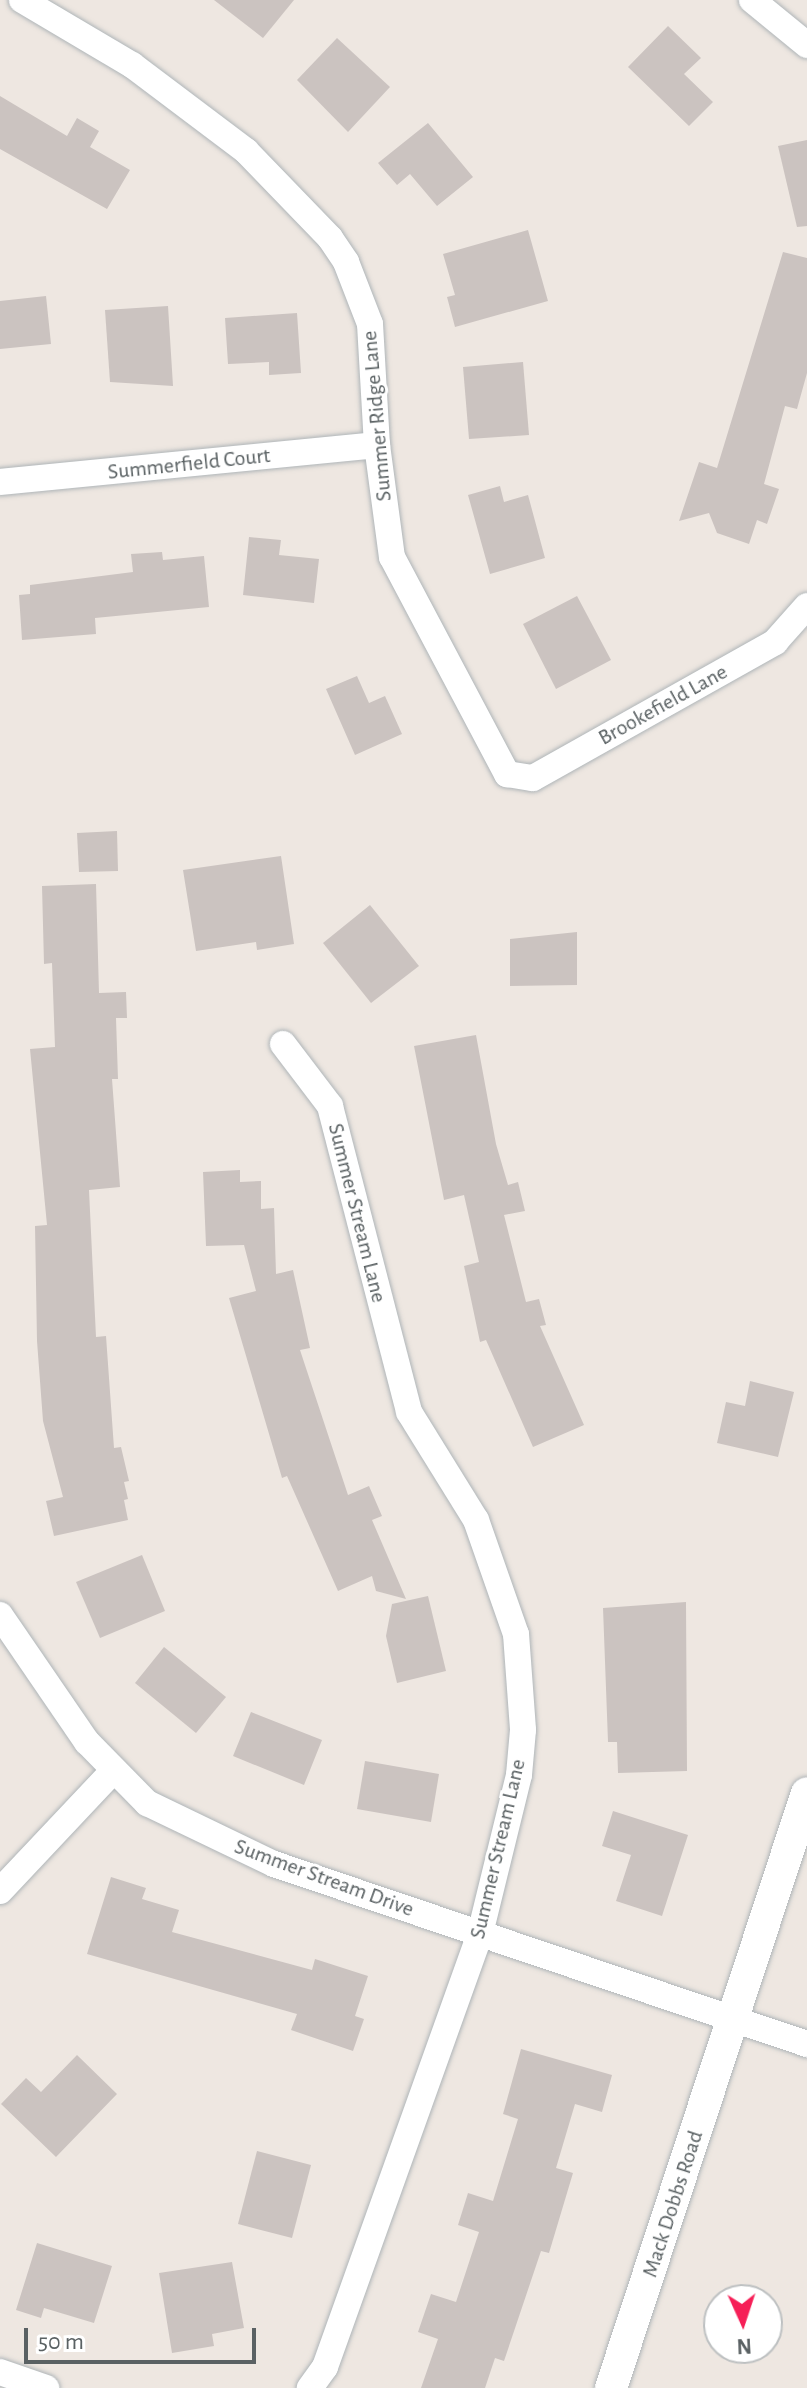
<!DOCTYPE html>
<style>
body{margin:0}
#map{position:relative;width:807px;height:2388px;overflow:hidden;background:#eee7e1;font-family:"Alegreya Sans",sans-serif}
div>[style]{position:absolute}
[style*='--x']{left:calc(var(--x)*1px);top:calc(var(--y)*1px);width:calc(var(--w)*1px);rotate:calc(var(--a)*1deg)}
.building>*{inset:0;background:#cbc3c0}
.roads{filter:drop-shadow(0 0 2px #afb5b8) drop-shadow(0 0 2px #afb5b8)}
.minor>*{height:26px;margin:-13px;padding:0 13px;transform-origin:13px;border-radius:13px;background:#fff}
.tertiary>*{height:32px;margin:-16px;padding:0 16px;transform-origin:16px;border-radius:16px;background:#fff}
span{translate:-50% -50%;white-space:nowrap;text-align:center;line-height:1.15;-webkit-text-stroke:6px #fff;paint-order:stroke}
.street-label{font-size:22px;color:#5a6163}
.north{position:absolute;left:703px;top:2284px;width:80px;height:80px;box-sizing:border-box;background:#fff;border:2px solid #bdc0c1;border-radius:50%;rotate:177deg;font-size:22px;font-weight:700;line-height:32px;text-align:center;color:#5a6163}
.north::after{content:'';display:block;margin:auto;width:28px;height:36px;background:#f61f57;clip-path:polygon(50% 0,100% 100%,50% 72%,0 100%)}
.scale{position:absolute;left:24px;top:2328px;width:232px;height:36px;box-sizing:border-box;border:4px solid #5a6163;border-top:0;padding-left:10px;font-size:24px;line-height:28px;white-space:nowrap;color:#5a6163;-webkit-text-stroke:6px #fff;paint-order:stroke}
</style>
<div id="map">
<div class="building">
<div style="clip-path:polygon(214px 0,294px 0,263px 38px)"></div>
<div style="clip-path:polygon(668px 26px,701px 58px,684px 74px,713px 102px,689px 126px,628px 67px)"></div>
<div style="clip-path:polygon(337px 38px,390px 87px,348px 132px,297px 80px)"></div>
<div style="clip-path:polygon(0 96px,67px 136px,77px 118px,99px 131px,90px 147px,130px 170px,107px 209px,0 149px)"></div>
<div style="clip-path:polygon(428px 123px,473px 177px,437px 206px,410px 174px,397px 185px,378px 163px)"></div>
<div style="clip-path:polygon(807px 140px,807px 226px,797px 227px,778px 146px)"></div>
<div style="clip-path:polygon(528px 230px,548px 301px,455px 327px,447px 297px,455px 295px,443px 254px)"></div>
<div style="clip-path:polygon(783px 252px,807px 258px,807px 373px,797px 409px,785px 406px,764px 484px,779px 489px,767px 524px,757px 520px,749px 544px,717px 533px,709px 513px,679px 521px,699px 462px,717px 468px)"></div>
<div style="clip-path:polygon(46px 296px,51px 344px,0 349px,0 301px)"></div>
<div style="clip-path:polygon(168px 306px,173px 386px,110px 382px,105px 310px)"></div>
<div style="clip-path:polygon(297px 313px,301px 373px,269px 375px,269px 362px,228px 364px,225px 318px)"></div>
<div style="clip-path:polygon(523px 362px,529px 435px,469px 439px,463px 367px)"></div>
<div style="clip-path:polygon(500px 486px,504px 502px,528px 495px,545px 558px,490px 574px,468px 495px)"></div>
<div style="clip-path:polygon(249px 537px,281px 540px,279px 555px,319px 559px,314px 603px,243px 595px)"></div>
<div style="clip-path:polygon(162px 552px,163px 560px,204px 556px,209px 607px,95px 618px,96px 634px,22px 640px,19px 595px,30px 594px,30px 585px,133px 572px,131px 554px)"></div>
<div style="clip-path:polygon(577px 596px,611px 660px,556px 689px,523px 624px)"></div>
<div style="clip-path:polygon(357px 676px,369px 703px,385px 696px,402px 734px,355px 755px,326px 689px)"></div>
<div style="clip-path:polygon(117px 831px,118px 871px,79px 872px,77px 833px)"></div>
<div style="clip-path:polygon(281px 856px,294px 944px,257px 950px,256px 942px,196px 951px,183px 870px)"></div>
<div style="clip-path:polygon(96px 884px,99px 993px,126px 992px,127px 1018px,116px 1018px,118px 1079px,112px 1079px,120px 1187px,89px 1190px,96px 1337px,106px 1336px,114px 1448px,121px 1447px,129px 1481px,124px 1482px,128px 1499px,124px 1500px,128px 1520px,54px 1536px,46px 1501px,63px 1497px,43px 1421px,37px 1341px,35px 1226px,47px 1225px,30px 1049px,55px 1047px,52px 963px,44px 964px,42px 886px)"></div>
<div style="clip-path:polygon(370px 905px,419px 966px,371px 1003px,323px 943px)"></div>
<div style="clip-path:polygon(577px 932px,577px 985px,510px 986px,510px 939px)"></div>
<div style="clip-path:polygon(476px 1035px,496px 1144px,508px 1185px,518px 1182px,525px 1211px,504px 1215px,526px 1302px,539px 1299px,546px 1325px,540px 1326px,584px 1425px,533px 1447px,486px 1340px,480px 1342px,464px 1266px,479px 1262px,464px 1195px,444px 1200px,414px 1046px)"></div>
<div style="clip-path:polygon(240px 1170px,240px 1182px,261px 1181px,261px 1209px,274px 1208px,276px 1274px,293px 1270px,310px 1348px,300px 1350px,348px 1495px,369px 1486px,382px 1516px,372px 1520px,406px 1599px,376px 1591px,372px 1576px,338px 1591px,287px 1476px,282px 1478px,229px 1298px,256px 1291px,244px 1245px,206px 1246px,203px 1172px)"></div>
<div style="clip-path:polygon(750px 1381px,794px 1392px,778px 1457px,717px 1443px,726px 1402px,745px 1406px)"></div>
<div style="clip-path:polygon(142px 1555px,165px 1611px,100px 1638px,76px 1582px)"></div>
<div style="clip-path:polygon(428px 1596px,446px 1671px,397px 1683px,386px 1636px,392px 1604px)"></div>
<div style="clip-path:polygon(686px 1602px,687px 1771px,618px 1773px,617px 1742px,608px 1742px,603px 1608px)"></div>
<div style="clip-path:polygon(164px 1647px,226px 1697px,196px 1733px,135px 1683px)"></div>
<div style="clip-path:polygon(251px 1712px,322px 1740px,304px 1785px,233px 1756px)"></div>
<div style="clip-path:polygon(365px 1761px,439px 1774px,431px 1822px,357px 1809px)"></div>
<div style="clip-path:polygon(613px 1811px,688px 1835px,662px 1916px,616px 1901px,631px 1855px,602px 1846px)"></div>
<div style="clip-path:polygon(111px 1877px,146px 1888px,142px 1899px,179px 1910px,172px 1932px,312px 1970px,315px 1959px,368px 1976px,355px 2016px,364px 2019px,353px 2051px,291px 2030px,297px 2014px,87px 1954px)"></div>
<div style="clip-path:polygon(521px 2049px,612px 2075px,602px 2112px,575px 2104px,556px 2168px,573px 2173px,549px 2253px,541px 2251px,504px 2361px,495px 2358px,485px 2388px,421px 2388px,438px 2339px,418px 2332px,431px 2294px,456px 2302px,479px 2232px,458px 2225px,468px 2193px,493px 2201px,518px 2119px,503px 2114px)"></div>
<div style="clip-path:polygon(77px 2055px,117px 2094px,56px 2157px,1px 2104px,26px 2078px,41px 2092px)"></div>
<div style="clip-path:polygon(257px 2151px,311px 2165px,292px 2238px,238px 2224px)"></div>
<div style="clip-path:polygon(37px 2243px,112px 2266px,94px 2323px,44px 2308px,41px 2318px,16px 2310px)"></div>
<div style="clip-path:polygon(232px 2262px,244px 2328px,212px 2334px,214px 2346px,172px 2353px,159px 2273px)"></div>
</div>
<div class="roads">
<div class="minor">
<div style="--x:22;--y:0;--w:128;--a:30.6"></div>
<div style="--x:132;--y:65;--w:143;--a:37"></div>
<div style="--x:246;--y:151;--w:121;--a:46"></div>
<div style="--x:330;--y:238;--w:29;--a:56"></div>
<div style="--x:346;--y:262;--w:66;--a:68.8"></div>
<div style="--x:370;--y:324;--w:121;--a:86.7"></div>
<div style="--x:377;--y:445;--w:113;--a:82.4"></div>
<div style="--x:392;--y:557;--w:246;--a:62.1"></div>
<div style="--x:507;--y:774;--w:26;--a:9"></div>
<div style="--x:533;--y:778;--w:278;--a:-29.3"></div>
<div style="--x:775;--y:642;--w:48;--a:-48.4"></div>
<div style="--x:752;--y:0;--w:71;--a:39.3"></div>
<div style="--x:0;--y:482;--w:379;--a:-5.6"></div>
<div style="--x:283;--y:1044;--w:78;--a:52.8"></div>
<div style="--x:330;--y:1106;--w:316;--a:75.5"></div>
<div style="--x:409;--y:1412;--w:127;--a:58.2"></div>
<div style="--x:476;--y:1520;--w:121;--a:70.7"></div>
<div style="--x:516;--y:1634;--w:96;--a:85.8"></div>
<div style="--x:523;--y:1730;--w:45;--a:95.1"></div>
<div style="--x:519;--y:1775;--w:164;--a:103.8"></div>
<div style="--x:480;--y:1934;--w:460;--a:109.7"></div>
<div style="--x:325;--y:2367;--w:26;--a:126"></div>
<div style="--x:0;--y:1615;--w:154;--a:55.6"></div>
<div style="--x:87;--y:1742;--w:86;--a:45.5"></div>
<div style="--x:147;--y:1803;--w:141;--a:25.7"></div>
<div style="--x:274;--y:1864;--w:563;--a:18.66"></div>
<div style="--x:0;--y:1891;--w:166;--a:-46.7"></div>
<div style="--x:0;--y:2372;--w:49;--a:19.2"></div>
</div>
<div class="tertiary">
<div style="--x:611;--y:2388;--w:626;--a:-71.77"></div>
</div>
</div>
<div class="street-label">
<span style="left:377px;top:416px;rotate:-95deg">Summer Ridge Lane</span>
<span style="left:189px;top:464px;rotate:-6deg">Summerfield Court</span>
<span style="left:663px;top:705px;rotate:-29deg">Brookefield Lane</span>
<span style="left:357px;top:1213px;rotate:76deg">Summer Stream Lane</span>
<span style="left:498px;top:1849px;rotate:-77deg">Summer Stream Lane</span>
<span style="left:324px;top:1878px;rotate:20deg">Summer Stream Drive</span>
<span style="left:673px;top:2204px;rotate:-72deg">Mack Dobbs Road</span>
</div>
<div class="north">N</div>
<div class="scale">50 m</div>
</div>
